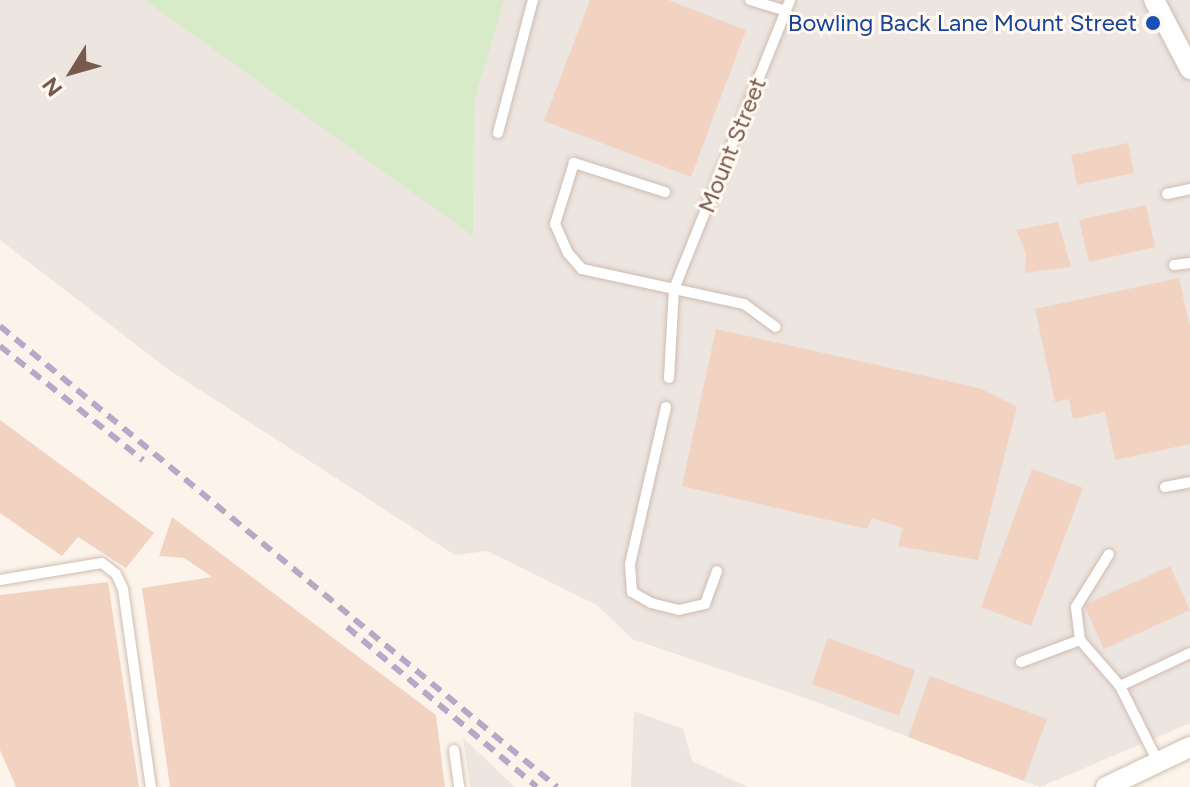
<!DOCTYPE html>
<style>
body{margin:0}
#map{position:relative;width:1190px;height:787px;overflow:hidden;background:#fcf4eb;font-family:Figtree,sans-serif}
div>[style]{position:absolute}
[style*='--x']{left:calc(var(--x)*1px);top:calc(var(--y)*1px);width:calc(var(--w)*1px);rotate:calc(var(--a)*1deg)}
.industrial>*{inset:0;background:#ece5e0}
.green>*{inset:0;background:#d8ebc8}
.building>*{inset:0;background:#f2d3c2}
.roads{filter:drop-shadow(0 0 2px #cfbcaf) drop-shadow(0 0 2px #cfbcaf)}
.lane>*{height:10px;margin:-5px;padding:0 5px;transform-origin:5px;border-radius:5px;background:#fff}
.street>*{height:20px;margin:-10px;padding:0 10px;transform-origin:10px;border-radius:10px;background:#fff}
.rail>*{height:6px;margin-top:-3px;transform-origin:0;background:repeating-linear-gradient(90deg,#b7a8c7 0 12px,transparent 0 20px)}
.dots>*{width:22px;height:22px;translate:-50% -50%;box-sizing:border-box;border:4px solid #fff9f1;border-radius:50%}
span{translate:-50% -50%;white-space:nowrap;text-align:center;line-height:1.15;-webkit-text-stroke:6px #fff9f1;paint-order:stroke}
.transit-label{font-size:24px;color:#164399}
.right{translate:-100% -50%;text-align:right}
.street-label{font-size:24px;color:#785a4d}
.north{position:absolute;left:32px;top:32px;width:80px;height:80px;-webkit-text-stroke:6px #fff9f1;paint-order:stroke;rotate:233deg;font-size:22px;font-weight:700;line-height:32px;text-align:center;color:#785a4d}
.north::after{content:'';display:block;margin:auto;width:28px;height:36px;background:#785a4d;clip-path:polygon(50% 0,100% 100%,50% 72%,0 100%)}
</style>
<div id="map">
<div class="industrial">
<div style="clip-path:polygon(0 0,1190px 0,1190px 723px,1040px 787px,811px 700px,632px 639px,597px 605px,487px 551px,455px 555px,169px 370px,0 240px)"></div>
<div style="clip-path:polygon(634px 711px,683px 729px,692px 761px,748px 787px,631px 787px)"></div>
<div style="clip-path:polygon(463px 738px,515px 787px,470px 787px)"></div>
</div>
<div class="green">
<div style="clip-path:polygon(145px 0,504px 0,474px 102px,473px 236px)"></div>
</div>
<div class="building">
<div style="clip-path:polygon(590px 0,668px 0,746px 30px,691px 177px,544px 121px)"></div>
<div style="clip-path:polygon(1128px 143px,1134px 173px,1077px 185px,1071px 155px)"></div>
<div style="clip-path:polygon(1146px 205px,1155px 247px,1089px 262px,1079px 220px)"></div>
<div style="clip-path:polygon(1058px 222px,1071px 267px,1025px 273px,1026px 253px,1016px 230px)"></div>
<div style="clip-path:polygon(1179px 278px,1190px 327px,1190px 444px,1115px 460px,1105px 412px,1073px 419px,1069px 399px,1055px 402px,1035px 309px)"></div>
<div style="clip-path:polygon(716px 329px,979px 388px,1017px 407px,978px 560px,898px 546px,903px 528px,872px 518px,867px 529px,682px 486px)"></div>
<div style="clip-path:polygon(0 420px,154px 533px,126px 568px,78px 537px,62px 556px,0 513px)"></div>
<div style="clip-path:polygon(1032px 469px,1083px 488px,1031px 626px,981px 607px)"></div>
<div style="clip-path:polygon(172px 517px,436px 715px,445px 787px,170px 787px,142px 588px,212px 577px,184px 558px,159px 556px)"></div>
<div style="clip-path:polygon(1170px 566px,1190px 610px,1104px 649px,1084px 605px)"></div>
<div style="clip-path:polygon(108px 582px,139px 787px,16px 787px,0 750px,0 595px)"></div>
<div style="clip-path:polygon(828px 638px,915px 670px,899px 716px,812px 684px)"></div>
<div style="clip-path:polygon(930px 676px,1047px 719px,1024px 781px,908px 737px)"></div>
</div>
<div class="roads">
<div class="lane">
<div style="--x:750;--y:0;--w:38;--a:17"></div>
<div style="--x:498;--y:133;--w:138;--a:-75.3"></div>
<div style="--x:665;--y:192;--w:96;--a:-162.3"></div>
<div style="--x:574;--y:163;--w:64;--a:107.3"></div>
<div style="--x:555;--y:224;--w:32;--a:66"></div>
<div style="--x:568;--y:253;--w:21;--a:49"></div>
<div style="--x:582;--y:269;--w:166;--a:12.2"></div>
<div style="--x:744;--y:304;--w:39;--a:36"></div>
<div style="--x:1167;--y:194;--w:24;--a:-12"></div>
<div style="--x:1174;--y:265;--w:16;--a:-7"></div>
<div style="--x:669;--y:378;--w:89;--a:-86.8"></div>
<div style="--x:674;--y:289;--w:311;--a:-68.1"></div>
<div style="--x:666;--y:407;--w:161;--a:102.9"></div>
<div style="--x:630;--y:564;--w:28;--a:86"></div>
<div style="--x:632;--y:592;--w:22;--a:30"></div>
<div style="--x:651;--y:603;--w:29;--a:14"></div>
<div style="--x:679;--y:610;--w:27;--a:-13"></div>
<div style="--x:705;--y:604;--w:35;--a:-70"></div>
<div style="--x:1165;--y:487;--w:25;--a:-11"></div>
<div style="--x:0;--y:580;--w:103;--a:-9.5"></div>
<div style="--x:102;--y:563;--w:18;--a:38"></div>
<div style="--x:116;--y:574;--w:17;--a:65"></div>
<div style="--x:123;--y:589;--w:200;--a:82"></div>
<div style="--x:1080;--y:640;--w:33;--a:-97"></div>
<div style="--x:1076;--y:607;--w:62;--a:-58.1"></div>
<div style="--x:1021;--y:662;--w:63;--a:-20.4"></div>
<div style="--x:1080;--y:640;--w:61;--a:49"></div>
<div style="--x:454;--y:750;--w:37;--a:82"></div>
<div style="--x:1158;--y:762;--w:85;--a:-116.6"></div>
<div style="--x:1120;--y:686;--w:77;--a:-25.2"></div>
</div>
<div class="street">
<div style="--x:1154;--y:0;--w:78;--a:62.4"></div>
<div style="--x:1106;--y:787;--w:93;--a:-25.5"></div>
</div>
</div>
<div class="rail">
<div style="--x:0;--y:326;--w:723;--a:39.61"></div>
<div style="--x:0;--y:346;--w:183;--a:38.6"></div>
<div style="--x:347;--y:627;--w:248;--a:40.1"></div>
</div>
<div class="dots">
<div style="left:1153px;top:23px;background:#1a4fb4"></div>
</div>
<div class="transit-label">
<span class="right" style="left:1137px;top:23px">Bowling Back Lane Mount Street</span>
</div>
<div class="street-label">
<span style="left:732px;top:145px;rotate:-68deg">Mount Street</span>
</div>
<div class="north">N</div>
</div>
